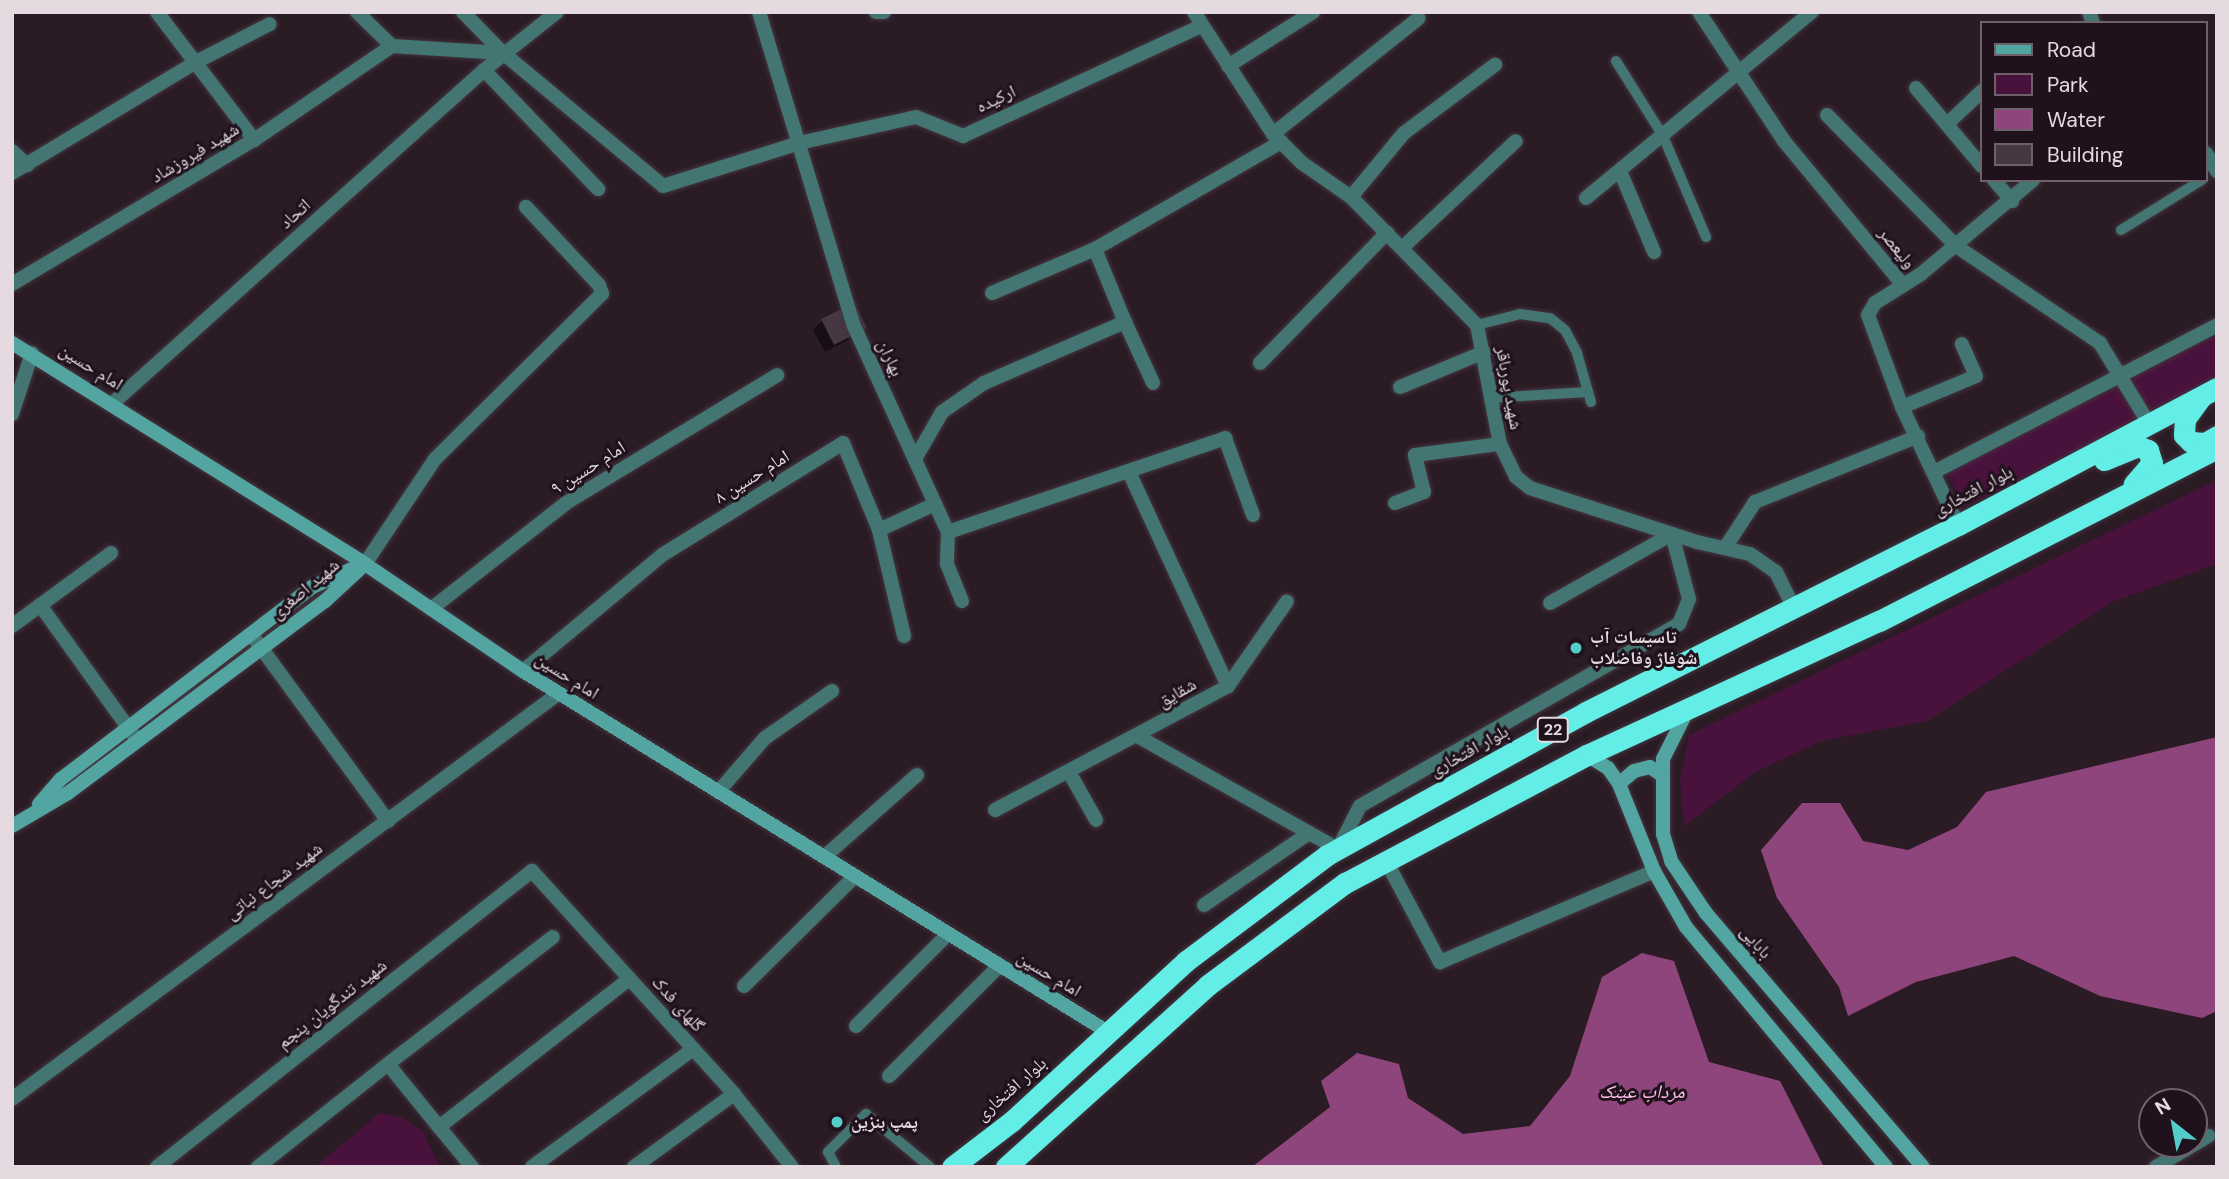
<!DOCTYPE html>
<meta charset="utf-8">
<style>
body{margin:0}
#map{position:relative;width:2229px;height:1179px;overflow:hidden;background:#2a1b25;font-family:"DM Sans","Noto Naskh Arabic",sans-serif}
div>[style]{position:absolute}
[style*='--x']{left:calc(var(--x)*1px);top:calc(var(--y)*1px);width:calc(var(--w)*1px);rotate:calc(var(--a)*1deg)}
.green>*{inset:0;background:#49123c}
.water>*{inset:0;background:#8e457b}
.shadow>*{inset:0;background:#0007}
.building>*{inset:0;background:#473742}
.roads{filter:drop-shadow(0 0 2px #44363f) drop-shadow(0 0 2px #44363f)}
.lane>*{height:10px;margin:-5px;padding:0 5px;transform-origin:5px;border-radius:5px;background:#437572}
.street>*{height:14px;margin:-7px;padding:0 7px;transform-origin:7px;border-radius:7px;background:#437572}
.secondary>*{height:14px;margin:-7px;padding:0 7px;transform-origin:7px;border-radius:7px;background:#52a5a1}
.highway>*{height:21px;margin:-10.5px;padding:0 10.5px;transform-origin:10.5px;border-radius:10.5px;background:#63ede7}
.dots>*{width:19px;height:19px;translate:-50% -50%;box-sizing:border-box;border:4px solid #20121c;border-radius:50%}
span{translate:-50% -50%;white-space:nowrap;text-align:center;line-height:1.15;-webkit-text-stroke:6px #20121c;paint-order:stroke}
.shield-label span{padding:2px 5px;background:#20121c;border:2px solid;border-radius:5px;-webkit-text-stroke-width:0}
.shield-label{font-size:16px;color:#e4dae0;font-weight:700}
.street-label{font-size:18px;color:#e4dae0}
.poi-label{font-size:18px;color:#e4dae0;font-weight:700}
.left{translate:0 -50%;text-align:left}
.water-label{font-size:19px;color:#fec0eb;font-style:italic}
.frame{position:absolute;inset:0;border:14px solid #e4dae0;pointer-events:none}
.legend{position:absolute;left:1980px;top:21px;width:228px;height:161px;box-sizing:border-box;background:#20121c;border:2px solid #6e626a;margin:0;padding:9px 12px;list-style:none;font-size:21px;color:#e4dae0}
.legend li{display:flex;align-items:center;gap:14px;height:35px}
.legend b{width:35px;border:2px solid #6e626a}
.north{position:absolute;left:2138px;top:1088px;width:70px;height:70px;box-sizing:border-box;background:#20121c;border:2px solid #6e626a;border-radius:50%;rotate:329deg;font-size:19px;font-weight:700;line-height:28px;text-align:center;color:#e4dae0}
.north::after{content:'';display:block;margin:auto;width:24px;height:32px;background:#54cdc8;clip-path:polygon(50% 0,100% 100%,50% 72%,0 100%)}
</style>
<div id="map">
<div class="green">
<div style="clip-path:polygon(2217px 326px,2217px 381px,1964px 506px,1946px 472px)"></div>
<div style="clip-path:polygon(2217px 480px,2217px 564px,2112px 602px,1927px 721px,1821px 741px,1754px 773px,1684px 826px,1680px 782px,1689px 735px)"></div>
<div style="clip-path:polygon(380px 1113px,403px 1118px,423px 1132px,440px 1167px,315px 1167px)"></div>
</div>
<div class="water">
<div style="clip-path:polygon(2217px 737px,2217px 1011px,2202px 1018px,2100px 996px,2014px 956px,1916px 982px,1848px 1016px,1839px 987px,1777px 898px,1761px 850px,1802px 803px,1840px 803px,1863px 841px,1908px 850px,1957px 827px,1986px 792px)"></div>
<div style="clip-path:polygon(1642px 953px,1674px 961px,1709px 1062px,1780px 1081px,1824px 1167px,1252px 1167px,1330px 1107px,1321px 1081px,1357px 1053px,1399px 1064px,1408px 1098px,1463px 1134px,1530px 1126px,1570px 1076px,1602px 977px)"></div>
</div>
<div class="shadow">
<div style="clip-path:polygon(822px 321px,856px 336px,825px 352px,813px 330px)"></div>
</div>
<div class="building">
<div style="clip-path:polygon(854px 303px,867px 328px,834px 345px,821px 319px)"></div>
</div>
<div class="roads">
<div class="lane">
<div style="--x:1616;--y:61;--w:89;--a:57.9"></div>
<div style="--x:1663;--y:136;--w:110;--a:66.9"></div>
<div style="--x:2121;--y:230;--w:95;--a:-31.7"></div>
<div style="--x:1477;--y:325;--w:44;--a:-14.3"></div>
<div style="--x:1520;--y:314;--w:30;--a:8"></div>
<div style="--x:1550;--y:318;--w:19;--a:39"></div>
<div style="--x:1565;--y:330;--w:26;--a:62"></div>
<div style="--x:1577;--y:353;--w:51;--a:74.1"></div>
<div style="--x:1489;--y:398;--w:99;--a:-3.5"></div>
<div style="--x:836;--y:1167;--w:17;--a:-118"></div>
<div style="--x:828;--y:1152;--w:54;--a:-45"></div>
<div style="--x:866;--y:1114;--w:83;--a:39.6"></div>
</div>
<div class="street">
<div style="--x:157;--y:12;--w:161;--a:52.8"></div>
<div style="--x:357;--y:12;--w:49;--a:44.2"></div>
<div style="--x:392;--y:46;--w:111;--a:3.6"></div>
<div style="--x:463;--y:12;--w:57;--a:45.7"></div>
<div style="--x:503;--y:53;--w:208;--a:39.7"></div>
<div style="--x:663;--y:186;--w:143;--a:-17.5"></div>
<div style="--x:799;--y:143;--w:120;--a:-12.5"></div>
<div style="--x:916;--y:117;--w:51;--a:22"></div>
<div style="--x:963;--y:136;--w:262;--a:-24.8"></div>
<div style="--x:759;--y:12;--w:328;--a:73.2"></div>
<div style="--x:854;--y:326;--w:226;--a:65.5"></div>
<div style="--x:948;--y:532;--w:32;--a:92"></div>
<div style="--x:947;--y:564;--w:40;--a:68"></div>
<div style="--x:876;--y:12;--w:8;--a:0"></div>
<div style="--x:1194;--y:12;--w:145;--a:57.1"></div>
<div style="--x:1273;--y:134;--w:41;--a:45"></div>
<div style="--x:1302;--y:163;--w:60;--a:34.8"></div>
<div style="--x:1351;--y:197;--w:180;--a:45.5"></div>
<div style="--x:1477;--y:325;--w:121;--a:79.1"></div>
<div style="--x:1500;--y:444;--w:37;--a:64"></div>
<div style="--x:1516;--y:477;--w:18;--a:38"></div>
<div style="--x:1530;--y:488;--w:176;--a:17.9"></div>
<div style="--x:1697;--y:542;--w:54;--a:12.8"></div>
<div style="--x:1750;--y:554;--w:32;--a:35"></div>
<div style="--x:1776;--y:572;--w:40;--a:63.4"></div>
<div style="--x:1699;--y:12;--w:154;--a:56.6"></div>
<div style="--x:1784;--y:141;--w:187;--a:50.4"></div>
<div style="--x:2089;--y:12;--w:12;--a:70"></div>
<div style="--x:1228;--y:66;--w:101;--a:-32.4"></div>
<div style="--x:484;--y:70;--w:165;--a:46.2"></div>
<div style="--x:1916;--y:88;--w:102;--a:49.8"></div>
<div style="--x:1827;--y:115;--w:184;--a:45.4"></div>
<div style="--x:1956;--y:246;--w:174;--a:34"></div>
<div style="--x:2100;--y:343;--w:92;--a:58.7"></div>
<div style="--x:1947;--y:124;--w:48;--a:-43.3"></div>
<div style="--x:1273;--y:134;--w:186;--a:-38.5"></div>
<div style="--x:12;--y:151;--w:21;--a:43"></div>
<div style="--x:2206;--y:153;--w:21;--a:59"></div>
<div style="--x:1620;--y:171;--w:88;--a:67.2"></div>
<div style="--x:12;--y:173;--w:213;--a:-31.1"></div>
<div style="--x:194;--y:63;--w:85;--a:-27.2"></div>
<div style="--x:1994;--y:180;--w:28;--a:49"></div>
<div style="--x:1351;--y:197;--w:83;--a:-50.4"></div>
<div style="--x:1404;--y:133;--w:114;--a:-36.8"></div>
<div style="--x:1586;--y:198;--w:293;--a:-39.5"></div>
<div style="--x:1402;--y:248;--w:156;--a:-43.2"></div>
<div style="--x:1095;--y:249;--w:79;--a:67.7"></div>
<div style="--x:12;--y:284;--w:282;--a:-30.8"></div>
<div style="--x:254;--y:140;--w:167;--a:-34.3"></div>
<div style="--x:992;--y:293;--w:112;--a:-23.1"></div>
<div style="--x:1095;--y:249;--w:215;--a:-29.9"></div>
<div style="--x:1260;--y:363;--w:182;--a:-45.7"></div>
<div style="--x:1400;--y:387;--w:91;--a:-22.6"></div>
<div style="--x:113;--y:403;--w:499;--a:-41.9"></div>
<div style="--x:484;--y:70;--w:93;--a:-38.5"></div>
<div style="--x:1902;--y:407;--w:80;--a:-22.7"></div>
<div style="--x:1976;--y:376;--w:35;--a:-114"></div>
<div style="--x:12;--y:414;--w:64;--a:-71.8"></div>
<div style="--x:915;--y:459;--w:54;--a:-60.1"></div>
<div style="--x:942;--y:412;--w:51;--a:-34.6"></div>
<div style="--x:984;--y:383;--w:154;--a:-23.4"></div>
<div style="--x:1125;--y:322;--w:67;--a:65.3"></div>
<div style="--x:1129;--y:472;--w:236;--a:65.2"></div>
<div style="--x:1934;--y:472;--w:319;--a:-27.4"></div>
<div style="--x:1395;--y:503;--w:31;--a:-21"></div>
<div style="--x:1424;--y:492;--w:38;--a:-104"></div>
<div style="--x:1415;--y:455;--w:86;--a:-7.4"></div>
<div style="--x:1958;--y:525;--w:131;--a:-115.4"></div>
<div style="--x:1902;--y:407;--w:98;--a:-110.3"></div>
<div style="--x:1868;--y:315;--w:14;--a:-60"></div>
<div style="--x:1875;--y:303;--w:54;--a:-32.2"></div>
<div style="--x:1921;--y:274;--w:146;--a:-40"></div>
<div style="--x:879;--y:530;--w:62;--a:-24.9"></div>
<div style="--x:948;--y:532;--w:293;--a:-18.7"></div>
<div style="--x:1225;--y:438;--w:82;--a:70"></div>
<div style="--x:1725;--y:548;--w:55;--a:-56.9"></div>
<div style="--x:1755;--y:502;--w:176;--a:-22"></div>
<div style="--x:365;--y:564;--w:126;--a:-56.3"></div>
<div style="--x:435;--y:459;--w:235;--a:-44.7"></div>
<div style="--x:602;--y:294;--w:9;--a:-108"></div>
<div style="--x:599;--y:285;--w:107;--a:-133.1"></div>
<div style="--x:40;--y:605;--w:163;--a:54.3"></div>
<div style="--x:431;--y:609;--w:172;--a:-38.1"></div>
<div style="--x:566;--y:503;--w:247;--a:-31.2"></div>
<div style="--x:12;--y:626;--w:123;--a:-36.4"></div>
<div style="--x:251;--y:634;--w:232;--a:53.8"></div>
<div style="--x:523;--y:671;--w:181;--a:-39.8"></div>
<div style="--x:662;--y:555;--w:213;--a:-31.7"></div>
<div style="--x:843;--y:443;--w:94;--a:67.5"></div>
<div style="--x:879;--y:530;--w:109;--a:76.7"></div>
<div style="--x:1139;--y:737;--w:228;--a:29.4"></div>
<div style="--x:1338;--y:849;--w:48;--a:-62.9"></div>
<div style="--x:1360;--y:806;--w:367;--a:-29.7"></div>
<div style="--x:1679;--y:624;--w:27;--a:-68"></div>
<div style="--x:1689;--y:599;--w:67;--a:-104.7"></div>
<div style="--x:1672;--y:534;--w:140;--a:150.5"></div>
<div style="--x:1069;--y:772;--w:55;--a:60.6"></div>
<div style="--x:718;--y:792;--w:72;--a:-49"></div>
<div style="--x:765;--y:738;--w:82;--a:-35"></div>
<div style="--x:995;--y:810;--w:264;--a:-28"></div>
<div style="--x:1228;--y:686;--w:103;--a:-55.2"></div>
<div style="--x:824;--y:857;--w:124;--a:-41.4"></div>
<div style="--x:1386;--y:861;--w:115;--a:61.9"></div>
<div style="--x:1440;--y:962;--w:233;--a:-23"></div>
<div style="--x:1204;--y:905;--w:127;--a:-34.4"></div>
<div style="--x:744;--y:986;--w:156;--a:-44.7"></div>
<div style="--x:856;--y:1026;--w:130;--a:-45"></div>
<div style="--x:889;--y:1076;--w:156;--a:-45"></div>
<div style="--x:12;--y:1099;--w:681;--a:-36.58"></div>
<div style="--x:439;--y:1127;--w:81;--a:-129"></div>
<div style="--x:388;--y:1064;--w:208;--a:-37.6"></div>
<div style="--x:157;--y:1167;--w:478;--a:-38.3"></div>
<div style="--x:532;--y:871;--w:301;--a:47.8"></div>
<div style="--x:734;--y:1094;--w:93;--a:51.5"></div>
<div style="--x:258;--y:1167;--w:166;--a:-38.4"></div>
<div style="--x:472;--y:1167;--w:52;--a:-129.5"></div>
<div style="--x:439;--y:1127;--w:241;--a:-37.9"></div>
<div style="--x:532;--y:1167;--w:200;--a:-36.2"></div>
<div style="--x:634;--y:1167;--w:124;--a:-36.1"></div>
<div style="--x:2156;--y:1167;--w:61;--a:-30.8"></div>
</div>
<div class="secondary">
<div style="--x:12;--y:343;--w:416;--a:32"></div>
<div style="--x:365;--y:564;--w:191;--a:34.1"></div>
<div style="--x:523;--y:671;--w:687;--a:31.68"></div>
<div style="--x:1689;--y:707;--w:58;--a:116.6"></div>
<div style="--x:1663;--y:759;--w:75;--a:90"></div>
<div style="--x:1663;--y:834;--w:28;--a:73"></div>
<div style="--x:1671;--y:861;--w:63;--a:56.1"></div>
<div style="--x:1706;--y:913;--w:334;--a:49.5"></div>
<div style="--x:1587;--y:755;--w:25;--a:32"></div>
<div style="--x:1608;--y:768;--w:19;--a:55"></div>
<div style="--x:1619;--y:784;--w:94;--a:68.1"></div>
<div style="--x:1654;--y:871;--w:64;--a:60.3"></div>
<div style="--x:1686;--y:927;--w:312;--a:50.2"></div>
<div style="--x:1619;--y:784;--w:20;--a:-41"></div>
<div style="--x:1634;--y:771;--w:16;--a:-14"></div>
<div style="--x:1650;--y:767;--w:14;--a:34"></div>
<div style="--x:39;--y:804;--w:33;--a:-49"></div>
<div style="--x:61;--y:779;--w:316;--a:-37.4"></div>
<div style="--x:312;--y:587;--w:44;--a:-24.2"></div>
<div style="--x:12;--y:826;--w:65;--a:-30.5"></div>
<div style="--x:68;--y:793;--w:321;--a:-36.8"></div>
<div style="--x:325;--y:601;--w:54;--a:-42.8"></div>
</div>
<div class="highway">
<div style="--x:2201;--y:397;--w:27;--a:126"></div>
<div style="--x:2185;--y:419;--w:16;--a:94"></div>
<div style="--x:2184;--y:435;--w:10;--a:45"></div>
<div style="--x:2191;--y:442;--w:14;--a:4"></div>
<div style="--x:2205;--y:443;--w:14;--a:-30"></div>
<div style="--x:2104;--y:460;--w:37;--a:-22"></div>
<div style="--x:2138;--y:446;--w:11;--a:22"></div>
<div style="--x:2148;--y:450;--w:14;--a:73"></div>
<div style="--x:2152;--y:463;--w:28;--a:131"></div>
<div style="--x:952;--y:1167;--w:76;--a:-37.5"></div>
<div style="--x:1012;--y:1121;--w:236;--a:-42.6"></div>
<div style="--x:1186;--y:961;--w:176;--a:-36.9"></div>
<div style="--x:1327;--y:855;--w:296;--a:-28.9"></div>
<div style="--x:1586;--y:712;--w:416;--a:-26.7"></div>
<div style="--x:1958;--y:525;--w:293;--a:-27.9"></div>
<div style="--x:1006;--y:1167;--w:272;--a:-42"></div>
<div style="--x:1208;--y:985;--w:171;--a:-36.7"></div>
<div style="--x:1345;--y:883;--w:274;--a:-27.9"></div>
<div style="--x:1587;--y:755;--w:321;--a:-24.7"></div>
<div style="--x:1879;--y:621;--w:380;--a:-27.1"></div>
</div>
</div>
<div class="dots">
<div style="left:1576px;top:648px;background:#54cdc8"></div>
<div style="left:837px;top:1122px;background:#54cdc8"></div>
</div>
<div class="shield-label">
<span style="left:1553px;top:730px">22</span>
</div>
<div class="street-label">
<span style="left:996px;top:99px;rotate:-25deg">ارکیده</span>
<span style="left:195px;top:153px;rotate:-31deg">شهید فیروزشاد</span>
<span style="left:295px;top:214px;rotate:-42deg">اتحاد</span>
<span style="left:1897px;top:248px;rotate:51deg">ولیعصر</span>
<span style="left:890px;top:358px;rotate:65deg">بهاران</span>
<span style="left:91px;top:367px;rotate:32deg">امام حسین</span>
<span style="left:1509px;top:388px;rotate:80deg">شهید پورباقر</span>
<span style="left:588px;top:468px;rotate:-32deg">امام حسین ۹</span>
<span style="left:752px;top:477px;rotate:-32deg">امام حسین ۸</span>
<span style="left:1973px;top:491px;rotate:-28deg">بلوار افتخاری</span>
<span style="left:305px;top:589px;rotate:-40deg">شهید اصغری</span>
<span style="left:567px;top:676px;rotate:32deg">امام حسین</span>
<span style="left:1177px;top:693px;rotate:-30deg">شقایق</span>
<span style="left:1469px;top:751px;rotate:-29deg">بلوار افتخاری</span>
<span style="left:274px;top:881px;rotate:-37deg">شهید شجاع نباتی</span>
<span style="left:1756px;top:942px;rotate:49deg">بابایی</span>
<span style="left:1049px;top:974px;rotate:31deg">امام حسین</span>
<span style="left:332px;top:1004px;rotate:-38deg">شهید تندگویان پنجم</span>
<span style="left:678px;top:1004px;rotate:48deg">گلهای فدک</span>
<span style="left:1011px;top:1089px;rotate:-41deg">بلوار افتخاری</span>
</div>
<div class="poi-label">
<span class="left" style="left:1590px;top:648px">تاسیسات آب<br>شوفاژ وفاضلاب</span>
<span class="left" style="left:851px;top:1122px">پمپ بنزین</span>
</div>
<div class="water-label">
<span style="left:1642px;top:1092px">مرداب عینک</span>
</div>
<div class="frame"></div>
<ul class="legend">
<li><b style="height:9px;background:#52a5a1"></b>Road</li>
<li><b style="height:19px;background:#49123c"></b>Park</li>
<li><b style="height:19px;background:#8e457b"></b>Water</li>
<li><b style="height:19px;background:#473742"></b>Building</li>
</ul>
<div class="north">N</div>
</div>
